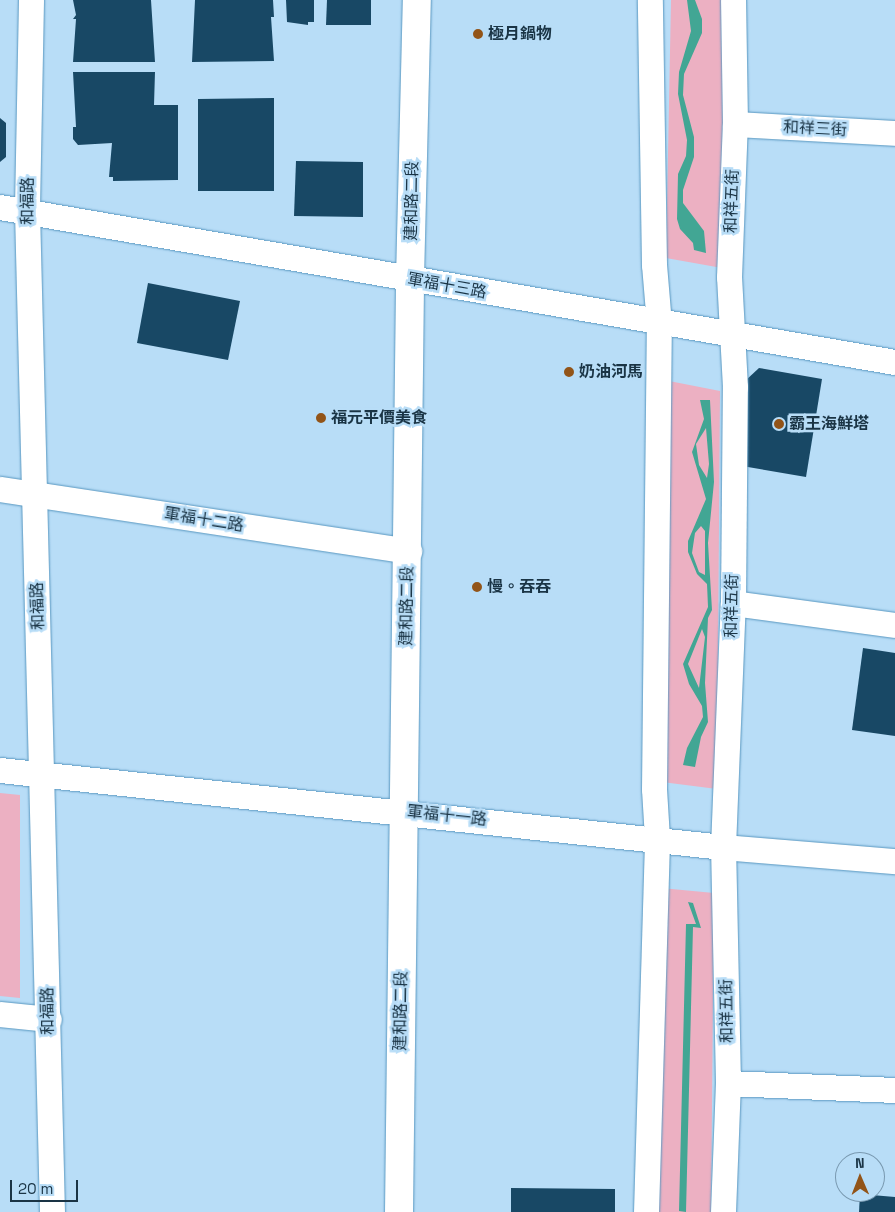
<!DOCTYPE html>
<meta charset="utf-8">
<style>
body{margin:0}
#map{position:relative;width:895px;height:1212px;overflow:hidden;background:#b8ddf7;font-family:"Space Grotesk","Noto Sans TC",sans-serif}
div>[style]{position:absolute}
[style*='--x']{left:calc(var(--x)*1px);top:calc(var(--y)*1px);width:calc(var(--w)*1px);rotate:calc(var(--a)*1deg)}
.green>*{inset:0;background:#ecb0c2}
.water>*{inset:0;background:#42a694}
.building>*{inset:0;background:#184865}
.roads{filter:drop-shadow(0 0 1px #5897c0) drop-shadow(0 0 1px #5897c0)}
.minor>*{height:25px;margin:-12.5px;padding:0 12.5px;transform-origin:12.5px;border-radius:12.5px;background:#fff}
.tertiary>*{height:28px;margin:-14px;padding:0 14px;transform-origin:14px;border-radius:14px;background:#fff}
.dots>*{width:14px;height:14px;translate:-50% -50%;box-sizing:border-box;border:2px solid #b8ddf7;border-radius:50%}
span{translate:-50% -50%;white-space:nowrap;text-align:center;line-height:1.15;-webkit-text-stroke:5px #b8ddf7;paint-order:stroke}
.poi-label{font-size:16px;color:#1a3445;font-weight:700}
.left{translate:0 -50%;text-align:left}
.street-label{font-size:16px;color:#1a3445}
.north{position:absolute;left:835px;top:1152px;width:50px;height:50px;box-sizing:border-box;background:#b8ddf7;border:1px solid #7999b0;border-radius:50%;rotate:359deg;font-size:14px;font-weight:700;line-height:20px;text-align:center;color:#1a3445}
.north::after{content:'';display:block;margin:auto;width:18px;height:22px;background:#925418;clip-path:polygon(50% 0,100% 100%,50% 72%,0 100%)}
.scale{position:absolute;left:10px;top:1180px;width:68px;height:22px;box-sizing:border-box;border:2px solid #1a3445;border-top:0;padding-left:6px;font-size:15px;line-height:18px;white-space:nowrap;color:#1a3445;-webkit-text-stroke:4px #b8ddf7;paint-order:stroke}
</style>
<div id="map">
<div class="green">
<div style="clip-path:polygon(671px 0,726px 0,722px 268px,666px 258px)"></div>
<div style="clip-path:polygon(664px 380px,720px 391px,717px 789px,662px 782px)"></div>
<div style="clip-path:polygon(0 793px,20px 795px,20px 998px,0 996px)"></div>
<div style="clip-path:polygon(661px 888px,714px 893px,711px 1212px,658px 1212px)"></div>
</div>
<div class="water">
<div style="clip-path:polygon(687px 0,695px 0,702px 19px,702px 33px,684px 74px,683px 95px,694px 137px,694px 157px,683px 190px,683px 203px,704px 231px,706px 253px,694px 250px,693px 243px,680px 229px,677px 219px,678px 174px,686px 156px,687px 140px,678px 94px,679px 72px,691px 31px)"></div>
<div style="clip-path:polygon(evenodd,700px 400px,710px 400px,714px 482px,708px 543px,712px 610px,708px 618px,705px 683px,708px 722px,701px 737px,695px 767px,683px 765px,687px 748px,703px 717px,702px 706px,689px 684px,683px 664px,708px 607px,707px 584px,697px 574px,688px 552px,688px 541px,706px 499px,692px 452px,704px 419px,700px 400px,706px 428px,709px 464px,707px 478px,699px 465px,696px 444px,706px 428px,700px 400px,701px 526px,705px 531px,705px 575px,699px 572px,692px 553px,695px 533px,701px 526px,700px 400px,702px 629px,705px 637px,699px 688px,688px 664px,702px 629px)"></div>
<div style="clip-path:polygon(688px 902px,693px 903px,701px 928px,693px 927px,686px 1212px,679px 1211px,686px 924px,696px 924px)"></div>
</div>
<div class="building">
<div style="clip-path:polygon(73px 0,151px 0,155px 62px,73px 62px,76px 19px,73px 19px,76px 15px)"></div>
<div style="clip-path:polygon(195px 0,273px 0,274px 17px,271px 17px,274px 61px,192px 62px)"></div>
<div style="clip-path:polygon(286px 0,314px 0,314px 22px,308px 22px,308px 25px,287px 22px)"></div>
<div style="clip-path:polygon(327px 0,371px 0,371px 25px,326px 25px)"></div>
<div style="clip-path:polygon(73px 72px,155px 72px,154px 105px,178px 105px,178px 180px,113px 181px,113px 177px,109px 177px,112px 143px,78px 145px,73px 139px,73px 127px,76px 127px)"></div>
<div style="clip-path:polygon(274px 98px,274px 191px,198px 191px,198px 99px)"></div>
<div style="clip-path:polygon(0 118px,6px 123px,6px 157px,0 162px)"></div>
<div style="clip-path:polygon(296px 161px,363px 162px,363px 217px,294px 216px)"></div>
<div style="clip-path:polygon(148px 283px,240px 301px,228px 360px,137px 343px)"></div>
<div style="clip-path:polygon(759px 368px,822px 379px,806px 477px,742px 466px,745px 381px)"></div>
<div style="clip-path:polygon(863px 648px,895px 653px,895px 736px,852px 730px)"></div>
<div style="clip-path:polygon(511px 1188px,615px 1189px,615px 1212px,511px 1212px)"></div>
<div style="clip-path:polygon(860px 1194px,895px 1197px,895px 1212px,859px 1212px)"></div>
</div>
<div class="roads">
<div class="minor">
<div style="--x:31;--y:0;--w:211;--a:91.1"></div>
<div style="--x:27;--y:211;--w:1001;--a:88.57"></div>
<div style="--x:735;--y:124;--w:160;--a:3.2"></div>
<div style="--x:0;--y:207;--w:908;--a:9.83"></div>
<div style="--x:0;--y:489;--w:414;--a:8.6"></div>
<div style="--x:733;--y:603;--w:163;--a:7.7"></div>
<div style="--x:0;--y:770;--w:727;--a:6.08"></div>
<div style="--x:723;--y:847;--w:173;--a:4.7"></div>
<div style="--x:0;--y:1014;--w:49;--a:5.8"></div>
<div style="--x:728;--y:1083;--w:167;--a:2.4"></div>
<div style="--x:646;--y:1212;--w:374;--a:-88.3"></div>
<div style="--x:657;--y:838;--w:49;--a:-93.5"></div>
<div style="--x:654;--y:789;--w:465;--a:-89.4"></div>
<div style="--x:659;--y:324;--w:59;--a:-94.8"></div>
<div style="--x:654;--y:265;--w:265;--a:-90.9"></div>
<div style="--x:723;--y:1212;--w:129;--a:-87.8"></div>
<div style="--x:728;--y:1083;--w:236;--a:-91.2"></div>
<div style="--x:723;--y:847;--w:244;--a:-87.7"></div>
<div style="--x:733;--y:603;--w:216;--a:-89.5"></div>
<div style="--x:735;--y:387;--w:110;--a:-93.1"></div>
<div style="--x:729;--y:277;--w:153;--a:-87.8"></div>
<div style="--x:735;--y:124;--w:124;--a:-90.9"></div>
</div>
<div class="tertiary">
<div style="--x:399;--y:1212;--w:933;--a:-89.32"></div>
<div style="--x:410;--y:279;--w:279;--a:-88.6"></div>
</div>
</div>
<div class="dots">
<div style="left:478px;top:34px;background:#925418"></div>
<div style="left:569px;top:372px;background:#925418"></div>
<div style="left:321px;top:418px;background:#925418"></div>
<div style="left:779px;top:424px;background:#925418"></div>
<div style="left:477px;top:587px;background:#925418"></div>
</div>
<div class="poi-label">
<span class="left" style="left:488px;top:34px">極月鍋物</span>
<span class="left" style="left:579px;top:372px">奶油河馬</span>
<span class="left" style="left:331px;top:418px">福元平價美食</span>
<span class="left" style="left:789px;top:424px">霸王海鮮塔</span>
<span class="left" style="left:487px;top:587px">慢。吞吞</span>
</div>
<div class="street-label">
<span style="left:815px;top:129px;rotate:3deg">和祥三街</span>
<span style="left:28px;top:201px;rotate:-90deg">和福路</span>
<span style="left:412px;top:201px;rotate:-89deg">建和路二段</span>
<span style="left:732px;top:201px;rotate:-88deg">和祥五街</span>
<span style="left:447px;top:286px;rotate:10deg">軍福十三路</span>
<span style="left:204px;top:520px;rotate:9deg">軍福十二路</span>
<span style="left:38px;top:606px;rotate:-92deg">和福路</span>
<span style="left:407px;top:606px;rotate:-89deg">建和路二段</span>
<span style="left:732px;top:606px;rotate:-89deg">和祥五街</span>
<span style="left:447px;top:816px;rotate:6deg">軍福十一路</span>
<span style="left:48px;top:1011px;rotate:-91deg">和福路</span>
<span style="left:401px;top:1011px;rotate:-89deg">建和路二段</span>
<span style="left:727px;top:1011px;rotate:-91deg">和祥五街</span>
</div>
<div class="north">N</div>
<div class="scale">20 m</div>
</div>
